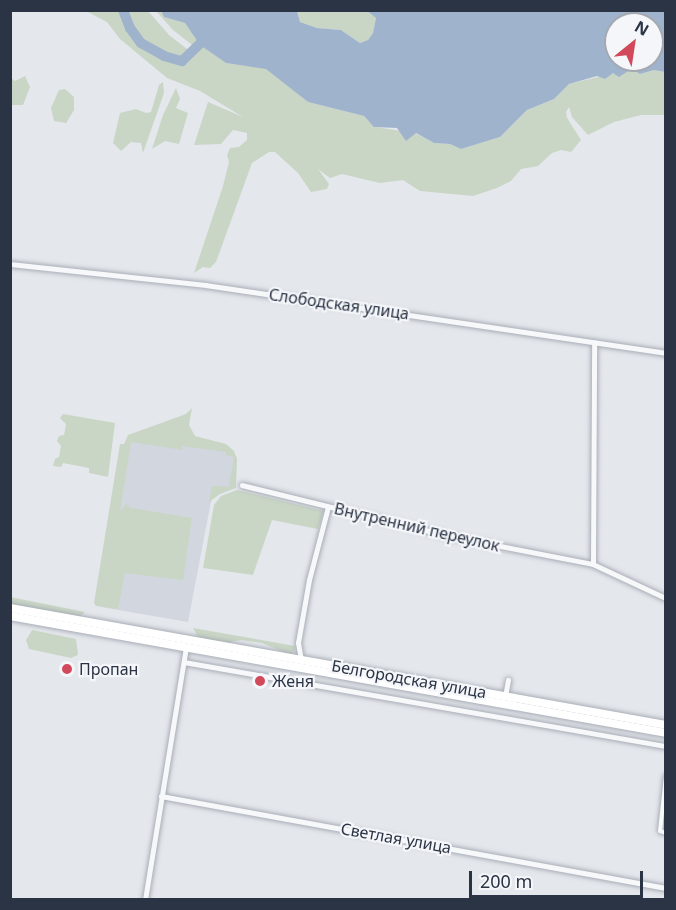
<!DOCTYPE html>
<meta charset="utf-8">
<style>
body{margin:0}
#map{position:relative;width:676px;height:910px;overflow:hidden;background:#e4e7ec;font-family:"Noto Sans",sans-serif}
div>[style]{position:absolute}
[style*='--x']{left:calc(var(--x)*1px);top:calc(var(--y)*1px);width:calc(var(--w)*1px);rotate:calc(var(--a)*1deg)}
.built>*{inset:0;background:#d2d6de}
.green>*{inset:0;background:#c9d6c5}
.water>*{inset:0;background:#9fb4cc}
.river>*{height:10px;margin:-5px;padding:0 5px;transform-origin:5px;border-radius:5px;background:#9fb4cc}
.roads{filter:drop-shadow(0 0 2px #a9aeb7) drop-shadow(0 0 2px #a9aeb7)}
.pedestrian>*{height:4px;margin:-2px;padding:0 2px;transform-origin:2px;border-radius:2px;background:#f7f8fa}
.minor>*{height:4.5px;margin:-2.25px;padding:0 2.25px;transform-origin:2.25px;border-radius:2.25px;background:#f7f8fa}
.primary>*{height:8px;margin:-4px;padding:0 4px;transform-origin:4px;border-radius:4px;background:#fff}
.dots>*{width:16px;height:16px;translate:-50% -50%;box-sizing:border-box;border:3px solid #f4f6f9;border-radius:50%}
span{translate:-50% -50%;white-space:nowrap;text-align:center;line-height:1.15;-webkit-text-stroke:4.5px #f4f6f9;paint-order:stroke}
.street-label{font-size:16px;color:#2b3445}
.poi-label{font-size:16px;color:#2b3445}
.left{translate:0 -50%;text-align:left}
.frame{position:absolute;inset:0;border:12px solid #2b3445;pointer-events:none}
.north{position:absolute;left:604px;top:12px;width:60px;height:60px;box-sizing:border-box;background:#f4f6f9;border:2px solid #a4a8b1;border-radius:50%;rotate:30deg;font-size:16px;font-weight:700;line-height:24px;text-align:center;color:#2b3445}
.north::after{content:'';display:block;margin:auto;width:21px;height:27px;background:#d1495b;clip-path:polygon(50% 0,100% 100%,50% 72%,0 100%)}
.scale{position:absolute;left:469px;top:871px;width:174px;height:27px;box-sizing:border-box;border:3px solid #2b3445;border-top:0;padding-left:8px;font-size:18px;line-height:21px;white-space:nowrap;color:#2b3445;-webkit-text-stroke:4px #f4f6f9;paint-order:stroke}
</style>
<div id="map">
<div class="built">
<div style="clip-path:polygon(127px 437px,231px 452px,235px 459px,231px 488px,212px 496px,188px 622px,101px 607px)"></div>
</div>
<div class="green">
<div style="clip-path:polygon(86px 11px,123px 11px,129px 28px,140px 43px,163px 57px,183px 61px,201px 45px,226px 63px,266px 68px,308px 102px,364px 116px,375px 127px,415px 133px,434px 143px,450px 144px,461px 149px,500px 137px,527px 110px,554px 99px,569px 84px,631px 69px,640px 74px,654px 70px,665px 72px,665px 115px,641px 115px,614px 122px,588px 135px,572px 117px,569px 107px,566px 112px,567px 118px,581px 140px,571px 152px,561px 150px,552px 153px,538px 166px,521px 169px,511px 181px,497px 188px,473px 196px,420px 191px,403px 180px,380px 183px,342px 174px,330px 178px,318px 169px,329px 184px,327px 189px,311px 192px,298px 173px,275px 152px,269px 152px,252px 163px,216px 262px,210px 268px,203px 267px,194px 273px,223px 186px,229px 162px,227px 155px,230px 148px,239px 147px,247px 140px,247px 133px,233px 130px,221px 144px,194px 145px,208px 102px,243px 117px,200px 91px,167px 78px,120px 39px,107px 22px)"></div>
<div style="clip-path:polygon(126px 11px,148px 11px,169px 35px,191px 52px,182px 60px,164px 55px,142px 41px)"></div>
<div style="clip-path:polygon(156px 11px,161px 11px,164px 17px,185px 23px,200px 44px,196px 48px,173px 30px)"></div>
<div style="clip-path:polygon(297px 11px,367px 11px,376px 18px,373px 33px,368px 40px,360px 43px,341px 30px,317px 28px,300px 22px)"></div>
<div style="clip-path:polygon(25px 76px,30px 87px,23px 105px,11px 105px,11px 78px,15px 81px)"></div>
<div style="clip-path:polygon(163px 82px,164px 93px,143px 153px,141px 143px,131px 142px,121px 151px,113px 143px,120px 113px,136px 109px,146px 113px,151px 112px,159px 85px)"></div>
<div style="clip-path:polygon(176px 88px,180px 99px,176px 108px,188px 113px,179px 144px,165px 141px,152px 149px,163px 115px)"></div>
<div style="clip-path:polygon(65px 89px,74px 97px,74px 110px,66px 123px,54px 121px,51px 108px,59px 90px)"></div>
<div style="clip-path:polygon(192px 408px,189px 425px,195px 436px,226px 444px,234px 451px,237px 459px,236px 488px,220px 494px,209px 502px,212px 486px,229px 487px,234px 457px,226px 455px,226px 452px,181px 446px,183px 450px,131px 442px,120px 511px,127px 504px,131px 508px,192px 518px,183px 580px,125px 573px,118px 609px,96px 606px,94px 603px,120px 444px,124px 444px,128px 435px,186px 414px)"></div>
<div style="clip-path:polygon(63px 414px,115px 423px,108px 477px,89px 473px,89px 468px,63px 463px,61px 467px,53px 466px,55px 459px,59px 457px,61px 446px,57px 441px,59px 436px,64px 435px,66px 424px,60px 418px)"></div>
<div style="clip-path:polygon(237px 490px,324px 511px,318px 529px,272px 520px,253px 575px,203px 568px,214px 505px,221px 496px)"></div>
<div style="clip-path:polygon(10px 597px,85px 612px,81px 616px,76px 616px,11px 604px)"></div>
<div style="clip-path:polygon(193px 628px,295px 646px,295px 650px,291px 655px,262px 643px,241px 640px,226px 643px,198px 637px)"></div>
<div style="clip-path:polygon(32px 630px,76px 639px,78px 655px,71px 658px,29px 649px,26px 640px)"></div>
</div>
<div class="water">
<div style="clip-path:polygon(evenodd,161px 11px,297px 11px,300px 22px,317px 28px,341px 30px,360px 43px,368px 40px,373px 33px,376px 18px,367px 11px,665px 11px,665px 72px,654px 70px,640px 74px,631px 69px,619px 77px,613px 73px,605px 79px,597px 76px,569px 84px,554px 99px,527px 110px,500px 137px,461px 149px,450px 144px,434px 143px,416px 133px,406px 141px,397px 128px,374px 127px,364px 116px,308px 102px,266px 69px,226px 63px,200px 45px,185px 23px,164px 17px,161px 11px,616px 24px,652px 24px,652px 60px,616px 60px,616px 24px)"></div>
</div>
<div class="river">
<div style="--x:123;--y:10;--w:19;--a:69"></div>
<div style="--x:130;--y:28;--w:19;--a:54"></div>
<div style="--x:141;--y:43;--w:26;--a:29"></div>
<div style="--x:164;--y:56;--w:19;--a:16"></div>
<div style="--x:182;--y:61;--w:37;--a:-44"></div>
</div>
<div class="roads">
<div class="pedestrian">
<div style="--x:666;--y:776;--w:55;--a:96.2"></div>
<div style="--x:660;--y:831;--w:6;--a:18"></div>
</div>
<div class="minor">
<div style="--x:10;--y:264;--w:197;--a:6.1"></div>
<div style="--x:206;--y:285;--w:465;--a:8.4"></div>
<div style="--x:242;--y:485;--w:213;--a:13.8"></div>
<div style="--x:449;--y:536;--w:147;--a:11"></div>
<div style="--x:593;--y:564;--w:81;--a:25"></div>
<div style="--x:593;--y:564;--w:221;--a:-89.7"></div>
<div style="--x:301;--y:660;--w:17;--a:-100"></div>
<div style="--x:298;--y:643;--w:64;--a:-80.1"></div>
<div style="--x:309;--y:580;--w:75;--a:-75.4"></div>
<div style="--x:184;--y:662;--w:489;--a:9.9"></div>
<div style="--x:505;--y:697;--w:17;--a:-80"></div>
<div style="--x:161;--y:796;--w:513;--a:10.32"></div>
<div style="--x:145;--y:900;--w:255;--a:-80.8"></div>
</div>
<div class="primary">
<div style="--x:10;--y:608;--w:666;--a:10.11"></div>
<div style="--x:10;--y:616;--w:666;--a:10.11"></div>
</div>
</div>
<div class="dots">
<div style="left:67px;top:669px;background:#d1495b"></div>
<div style="left:260px;top:681px;background:#d1495b"></div>
</div>
<div class="street-label">
<span style="left:339px;top:304px;rotate:8deg">Слободская улица</span>
<span style="left:417px;top:527px;rotate:13deg">Внутренний переулок</span>
<span style="left:409px;top:679px;rotate:10deg">Белгородская улица</span>
<span style="left:396px;top:838px;rotate:10deg">Светлая улица</span>
</div>
<div class="poi-label">
<span class="left" style="left:79px;top:669px">Пропан</span>
<span class="left" style="left:272px;top:681px">Женя</span>
</div>
<div class="frame"></div>
<div class="north">N</div>
<div class="scale">200 m</div>
</div>
